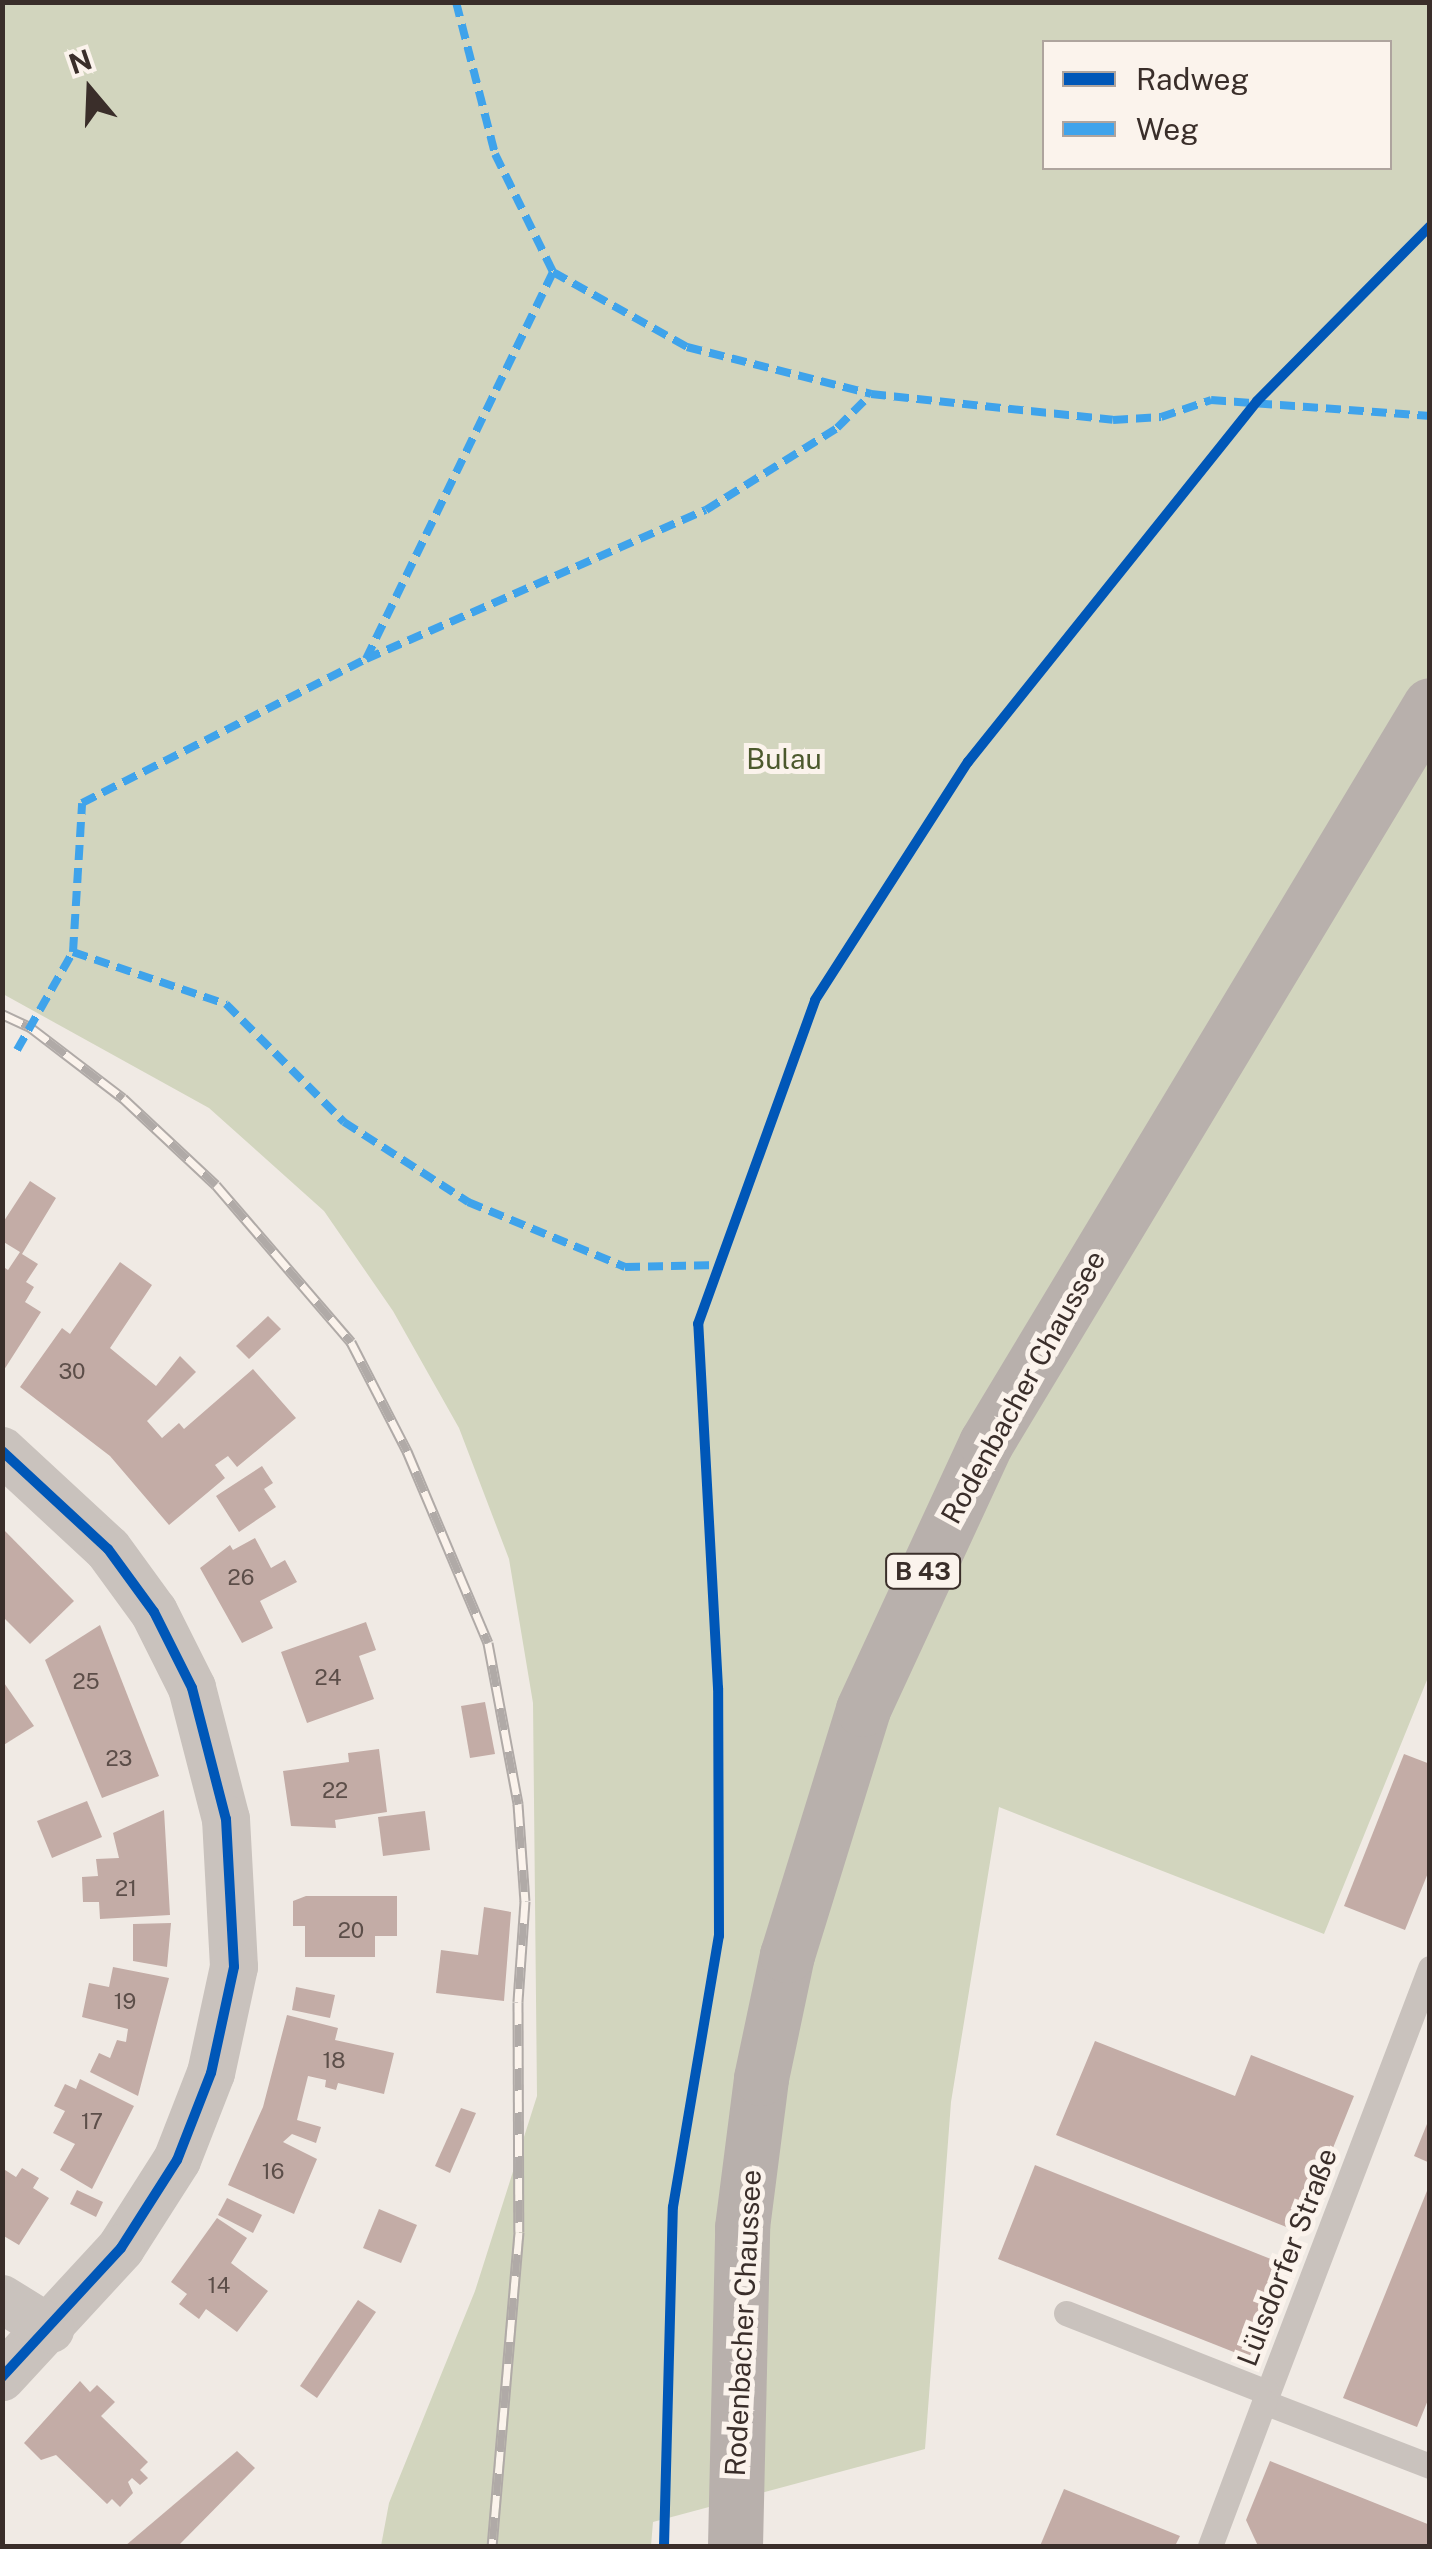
<!DOCTYPE html>
<meta charset="utf-8">
<style>
body{margin:0}
#map{position:relative;width:1432px;height:2549px;overflow:hidden;background:#f0eae4;font-family:"Public Sans",sans-serif}
div>[style]{position:absolute}
[style*='--x']{left:calc(var(--x)*1px);top:calc(var(--y)*1px);width:calc(var(--w)*1px);rotate:calc(var(--a)*1deg)}
.green>*{inset:0;background:#d2d5be}
.building>*{inset:0;background:#c3aca6}
.service>*{height:25px;margin:-12.5px;padding:0 12.5px;transform-origin:12.5px;border-radius:12.5px;background:#c9c2bd}
.minor>*{height:48px;margin:-24px;padding:0 24px;transform-origin:24px;border-radius:24px;background:#c9c2bd}
.primary>*{height:55px;margin:-27.5px;padding:0 27.5px;transform-origin:27.5px;border-radius:27.5px;background:#b8b0ac}
.rail>*{height:11px;margin-top:-5.5px;transform-origin:0;background:repeating-linear-gradient(90deg,#fbf3ec 0 22px,#b0aaa7 0 44px);box-sizing:border-box;border-block:2px solid #b0aaa7}
.quiet>*{height:8px;margin-top:-4px;transform-origin:0;background:repeating-linear-gradient(90deg,#3fa3eb 0 15px,transparent 0 23px)}
.cycleway>*{height:10px;margin:-5px;padding:0 5px;transform-origin:5px;border-radius:5px;background:#0057b8}
span{translate:-50% -50%;white-space:nowrap;text-align:center;line-height:1.15;-webkit-text-stroke:10px #fbf3ec;paint-order:stroke}
.number-label{font-size:22px;color:#5c4e49}
.number-label span{-webkit-text-stroke-width:0}
.shield-label span{padding:2px 8px;background:#fbf3ec;border:2px solid;border-radius:8px;-webkit-text-stroke-width:0}
.shield-label{font-size:25px;color:#3a2e2a;font-weight:700}
.park-label{font-size:28px;color:#4c592d}
.street-label{font-size:28px;color:#3a2e2a}
.frame{position:absolute;inset:0;border:5px solid #3a2e2a;pointer-events:none}
.legend{position:absolute;left:1042px;top:40px;width:350px;height:130px;box-sizing:border-box;background:#fbf3ec;border:2px solid #aea49e;margin:0;padding:12px 18px;list-style:none;font-size:30px;color:#3a2e2a}
.legend li{display:flex;align-items:center;gap:20px;height:50px}
.legend b{width:50px;border:2px solid #aea49e}
.north{position:absolute;left:40px;top:40px;width:100px;height:100px;-webkit-text-stroke:8px #fbf3ec;paint-order:stroke;rotate:341deg;font-size:28px;font-weight:700;line-height:40px;text-align:center;color:#3a2e2a}
.north::after{content:'';display:block;margin:auto;width:35px;height:45px;background:#3a2e2a;clip-path:polygon(50% 0,100% 100%,50% 72%,0 100%)}
</style>
<div id="map">
<div class="green">
<div style="clip-path:polygon(evenodd,3px 3px,1429px 3px,1429px 1675px,1324px 1934px,999px 1807px,951px 2102px,925px 2449px,653px 2522px,651px 2546px,381px 2546px,389px 2503px,475px 2291px,537px 2096px,533px 1703px,509px 1559px,459px 1428px,393px 1311px,324px 1211px,209px 1108px,3px 994px,3px 3px,1044px 42px,1390px 42px,1390px 168px,1044px 168px,1044px 42px)"></div>
</div>
<div class="building">
<div style="clip-path:polygon(30px 1181px,56px 1198px,22px 1254px,38px 1264px,26px 1282px,34px 1287px,25px 1302px,41px 1312px,2px 1373px,2px 1266px,8px 1270px,20px 1252px,2px 1241px,2px 1224px)"></div>
<div style="clip-path:polygon(120px 1262px,152px 1285px,110px 1348px,156px 1386px,180px 1356px,196px 1372px,147px 1421px,162px 1438px,179px 1423px,184px 1429px,253px 1369px,296px 1418px,237px 1467px,228px 1456px,215px 1465px,225px 1478px,169px 1525px,110px 1456px,20px 1387px,62px 1328px,70px 1334px)"></div>
<div style="clip-path:polygon(268px 1316px,281px 1329px,249px 1359px,236px 1346px)"></div>
<div style="clip-path:polygon(262px 1466px,273px 1483px,264px 1489px,276px 1507px,239px 1532px,216px 1496px)"></div>
<div style="clip-path:polygon(2px 1528px,74px 1601px,30px 1644px,2px 1616px)"></div>
<div style="clip-path:polygon(255px 1538px,271px 1568px,285px 1560px,297px 1582px,260px 1601px,273px 1628px,242px 1643px,200px 1568px,230px 1545px,233px 1550px)"></div>
<div style="clip-path:polygon(366px 1622px,376px 1650px,359px 1656px,374px 1699px,307px 1723px,281px 1652px)"></div>
<div style="clip-path:polygon(100px 1625px,159px 1776px,102px 1798px,45px 1660px)"></div>
<div style="clip-path:polygon(2px 1680px,34px 1726px,2px 1746px)"></div>
<div style="clip-path:polygon(485px 1702px,495px 1754px,470px 1758px,461px 1706px)"></div>
<div style="clip-path:polygon(379px 1749px,387px 1812px,335px 1820px,336px 1828px,291px 1826px,283px 1771px,349px 1762px,348px 1753px)"></div>
<div style="clip-path:polygon(1404px 1754px,1430px 1764px,1430px 1868px,1405px 1930px,1344px 1906px)"></div>
<div style="clip-path:polygon(87px 1801px,102px 1837px,52px 1858px,37px 1821px)"></div>
<div style="clip-path:polygon(164px 1810px,170px 1915px,100px 1919px,99px 1902px,83px 1902px,82px 1877px,98px 1876px,96px 1859px,119px 1858px,113px 1833px)"></div>
<div style="clip-path:polygon(425px 1811px,430px 1850px,383px 1856px,378px 1817px)"></div>
<div style="clip-path:polygon(306px 1896px,397px 1896px,397px 1936px,375px 1936px,375px 1957px,305px 1957px,305px 1926px,293px 1926px,293px 1901px)"></div>
<div style="clip-path:polygon(484px 1907px,511px 1912px,504px 2001px,436px 1993px,441px 1950px,478px 1955px)"></div>
<div style="clip-path:polygon(171px 1923px,167px 1967px,133px 1961px,133px 1924px)"></div>
<div style="clip-path:polygon(113px 1967px,169px 1978px,138px 2096px,90px 2072px,99px 2053px,110px 2058px,117px 2040px,126px 2042px,128px 2029px,82px 2017px,89px 1983px,109px 1987px)"></div>
<div style="clip-path:polygon(296px 1987px,335px 1995px,330px 2018px,292px 2010px)"></div>
<div style="clip-path:polygon(287px 2015px,338px 2028px,335px 2040px,394px 2053px,384px 2094px,338px 2083px,336px 2090px,325px 2087px,326px 2080px,308px 2076px,297px 2120px,321px 2127px,316px 2143px,292px 2134px,283px 2142px,317px 2159px,294px 2214px,228px 2185px,263px 2107px)"></div>
<div style="clip-path:polygon(1095px 2041px,1235px 2096px,1251px 2055px,1354px 2096px,1299px 2232px,1056px 2135px)"></div>
<div style="clip-path:polygon(80px 2079px,134px 2106px,92px 2189px,60px 2170px,75px 2144px,53px 2133px,65px 2111px,54px 2106px,65px 2084px,76px 2089px)"></div>
<div style="clip-path:polygon(461px 2108px,476px 2113px,450px 2173px,435px 2166px)"></div>
<div style="clip-path:polygon(1429px 2119px,1430px 2119px,1430px 2163px,1414px 2156px)"></div>
<div style="clip-path:polygon(1035px 2165px,1286px 2265px,1249px 2358px,998px 2259px)"></div>
<div style="clip-path:polygon(2px 2168px,16px 2177px,22px 2168px,39px 2178px,33px 2188px,49px 2198px,19px 2245px,2px 2235px)"></div>
<div style="clip-path:polygon(1429px 2186px,1430px 2395px,1417px 2427px,1343px 2398px)"></div>
<div style="clip-path:polygon(77px 2190px,103px 2202px,96px 2217px,70px 2204px)"></div>
<div style="clip-path:polygon(227px 2198px,262px 2215px,253px 2233px,218px 2215px)"></div>
<div style="clip-path:polygon(379px 2209px,417px 2225px,401px 2263px,363px 2248px)"></div>
<div style="clip-path:polygon(217px 2218px,247px 2238px,231px 2263px,268px 2291px,237px 2332px,206px 2309px,199px 2319px,179px 2304px,187px 2294px,171px 2282px)"></div>
<div style="clip-path:polygon(358px 2300px,376px 2312px,317px 2398px,300px 2386px)"></div>
<div style="clip-path:polygon(80px 2381px,90px 2392px,97px 2385px,115px 2402px,101px 2416px,148px 2462px,140px 2470px,148px 2478px,140px 2485px,132px 2478px,128px 2482px,133px 2493px,120px 2507px,112px 2499px,107px 2504px,56px 2455px,41px 2460px,24px 2443px)"></div>
<div style="clip-path:polygon(237px 2451px,255px 2468px,178px 2546px,125px 2546px)"></div>
<div style="clip-path:polygon(1270px 2461px,1430px 2525px,1430px 2546px,1258px 2546px,1246px 2520px)"></div>
<div style="clip-path:polygon(1064px 2489px,1180px 2536px,1175px 2546px,1040px 2546px)"></div>
</div>
<div class="service">
<div style="--x:1430;--y:1968;--w:465;--a:110.9"></div>
<div style="--x:1264;--y:2402;--w:178;--a:21.1"></div>
<div style="--x:1066;--y:2313;--w:216;--a:21.5"></div>
<div style="--x:1210;--y:2546;--w:154;--a:-69.4"></div>
</div>
<div class="minor">
<div style="--x:2;--y:1451;--w:144;--a:42.8"></div>
<div style="--x:108;--y:1549;--w:78;--a:53.9"></div>
<div style="--x:154;--y:1612;--w:85;--a:63.4"></div>
<div style="--x:192;--y:1688;--w:135;--a:75.5"></div>
<div style="--x:226;--y:1819;--w:148;--a:86.9"></div>
<div style="--x:234;--y:1967;--w:108;--a:102.2"></div>
<div style="--x:211;--y:2073;--w:93;--a:111.3"></div>
<div style="--x:177;--y:2160;--w:104;--a:122.5"></div>
<div style="--x:121;--y:2248;--w:176;--a:132.7"></div>
<div style="--x:2;--y:2299;--w:57;--a:32"></div>
</div>
<div class="primary">
<div style="--x:735;--y:2546;--w:319;--a:-88.7"></div>
<div style="--x:742;--y:2227;--w:150;--a:-82.7"></div>
<div style="--x:761;--y:2078;--w:126;--a:-78.1"></div>
<div style="--x:787;--y:1955;--w:257;--a:-72.8"></div>
<div style="--x:863;--y:1709;--w:293;--a:-65.2"></div>
<div style="--x:986;--y:1443;--w:861;--a:-58.97"></div>
</div>
<div class="rail">
<div style="--x:2;--y:1014;--w:31;--a:25"></div>
<div style="--x:30;--y:1027;--w:117;--a:37.4"></div>
<div style="--x:123;--y:1098;--w:127;--a:43.1"></div>
<div style="--x:216;--y:1185;--w:207;--a:49.3"></div>
<div style="--x:351;--y:1342;--w:123;--a:62.8"></div>
<div style="--x:407;--y:1451;--w:208;--a:67.1"></div>
<div style="--x:488;--y:1643;--w:164;--a:79.4"></div>
<div style="--x:518;--y:1804;--w:97;--a:85.9"></div>
<div style="--x:525;--y:1901;--w:101;--a:94"></div>
<div style="--x:518;--y:2002;--w:230;--a:89.8"></div>
<div style="--x:519;--y:2232;--w:315;--a:94.9"></div>
</div>
<div class="quiet">
<div style="--x:456;--y:2;--w:157;--a:75.6"></div>
<div style="--x:495;--y:154;--w:131;--a:63.8"></div>
<div style="--x:553;--y:272;--w:154;--a:29.2"></div>
<div style="--x:687;--y:347;--w:190;--a:14.3"></div>
<div style="--x:871;--y:394;--w:243;--a:6.1"></div>
<div style="--x:1113;--y:420;--w:48;--a:-3.6"></div>
<div style="--x:1161;--y:417;--w:53;--a:-18.8"></div>
<div style="--x:1211;--y:400;--w:220;--a:4.2"></div>
<div style="--x:366;--y:659;--w:430;--a:-64.2"></div>
<div style="--x:73;--y:952;--w:162;--a:18.8"></div>
<div style="--x:226;--y:1004;--w:167;--a:45"></div>
<div style="--x:344;--y:1122;--w:148;--a:32.8"></div>
<div style="--x:468;--y:1202;--w:170;--a:22.5"></div>
<div style="--x:625;--y:1267;--w:94;--a:-1.2"></div>
<div style="--x:17;--y:1050;--w:113;--a:-60.3"></div>
<div style="--x:73;--y:952;--w:149;--a:-86.5"></div>
<div style="--x:82;--y:803;--w:318;--a:-26.9"></div>
<div style="--x:366;--y:659;--w:371;--a:-23.7"></div>
<div style="--x:706;--y:510;--w:155;--a:-32"></div>
<div style="--x:837;--y:428;--w:48;--a:-45"></div>
</div>
<div class="cycleway">
<div style="--x:2;--y:1451;--w:144;--a:42.8"></div>
<div style="--x:108;--y:1549;--w:78;--a:53.9"></div>
<div style="--x:154;--y:1612;--w:85;--a:63.4"></div>
<div style="--x:192;--y:1688;--w:135;--a:75.5"></div>
<div style="--x:226;--y:1819;--w:148;--a:86.9"></div>
<div style="--x:234;--y:1967;--w:108;--a:102.2"></div>
<div style="--x:211;--y:2073;--w:93;--a:111.3"></div>
<div style="--x:177;--y:2160;--w:104;--a:122.5"></div>
<div style="--x:121;--y:2248;--w:176;--a:132.7"></div>
<div style="--x:664;--y:2546;--w:339;--a:-88.5"></div>
<div style="--x:673;--y:2207;--w:275;--a:-80.4"></div>
<div style="--x:719;--y:1936;--w:248;--a:-90.2"></div>
<div style="--x:718;--y:1688;--w:365;--a:-93.1"></div>
<div style="--x:698;--y:1324;--w:344;--a:-70.1"></div>
<div style="--x:815;--y:1000;--w:283;--a:-57.3"></div>
<div style="--x:968;--y:762;--w:462;--a:-51.3"></div>
<div style="--x:1257;--y:401;--w:246;--a:-45.3"></div>
</div>
<div class="number-label">
<span style="left:72px;top:1372px">30</span>
<span style="left:241px;top:1578px">26</span>
<span style="left:328px;top:1678px">24</span>
<span style="left:86px;top:1682px">25</span>
<span style="left:119px;top:1759px">23</span>
<span style="left:335px;top:1791px">22</span>
<span style="left:126px;top:1889px">21</span>
<span style="left:351px;top:1931px">20</span>
<span style="left:125px;top:2002px">19</span>
<span style="left:334px;top:2061px">18</span>
<span style="left:92px;top:2122px">17</span>
<span style="left:273px;top:2172px">16</span>
<span style="left:219px;top:2286px">14</span>
</div>
<div class="shield-label">
<span style="left:923px;top:1571px">B 43</span>
</div>
<div class="park-label">
<span style="left:784px;top:759px">Bulau</span>
</div>
<div class="street-label">
<span style="left:1023px;top:1387px;rotate:-61deg">Rodenbacher Chaussee</span>
<span style="left:1287px;top:2257px;rotate:-69deg">Lülsdorfer Straße</span>
<span style="left:743px;top:2323px;rotate:-87deg">Rodenbacher Chaussee</span>
</div>
<div class="frame"></div>
<ul class="legend">
<li><b style="height:12px;background:#0057b8"></b>Radweg</li>
<li><b style="height:12px;background:#3fa3eb"></b>Weg</li>
</ul>
<div class="north">N</div>
</div>
